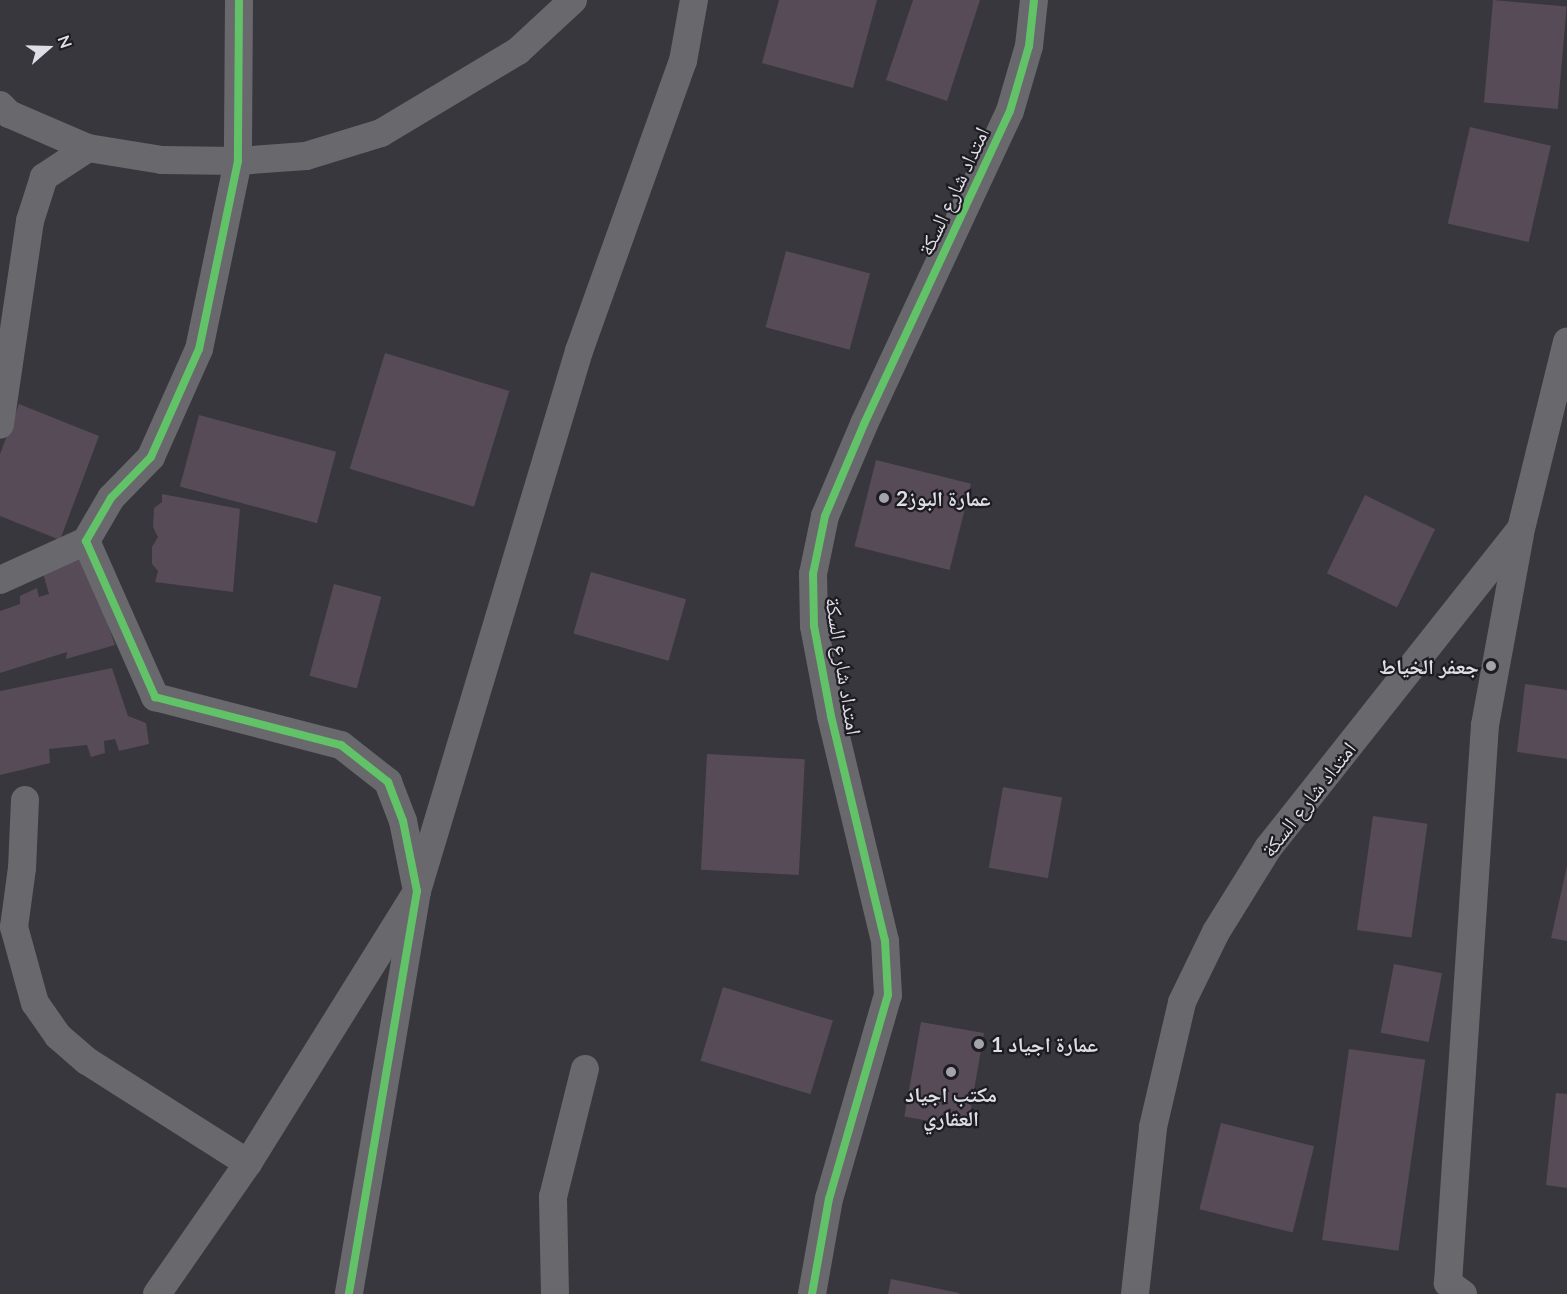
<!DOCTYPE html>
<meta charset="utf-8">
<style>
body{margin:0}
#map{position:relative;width:1567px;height:1294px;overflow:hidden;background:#38373d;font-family:Lato,"Noto Naskh Arabic",sans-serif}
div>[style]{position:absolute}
.building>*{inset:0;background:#564b56;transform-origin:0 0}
.minor>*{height:28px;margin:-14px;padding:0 14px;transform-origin:14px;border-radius:14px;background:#68686d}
.cycleway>*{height:8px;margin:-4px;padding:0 4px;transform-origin:4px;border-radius:4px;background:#61c268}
.dots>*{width:16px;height:16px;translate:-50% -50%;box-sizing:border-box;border:3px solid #1d1c22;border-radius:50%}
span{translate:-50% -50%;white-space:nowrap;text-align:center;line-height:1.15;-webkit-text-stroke:4.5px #1d1c22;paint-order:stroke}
.street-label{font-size:21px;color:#dfdde5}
.poi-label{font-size:21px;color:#dfdde5;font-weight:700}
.left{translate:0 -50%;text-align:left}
.right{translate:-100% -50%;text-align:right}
.north{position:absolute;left:18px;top:18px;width:60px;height:60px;-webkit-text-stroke:4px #1d1c22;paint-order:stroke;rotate:70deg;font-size:16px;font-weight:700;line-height:24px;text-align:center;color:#dfdde5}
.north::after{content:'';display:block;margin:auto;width:21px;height:27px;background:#dfdde5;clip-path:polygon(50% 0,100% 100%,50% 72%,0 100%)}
</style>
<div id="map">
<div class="building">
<i style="clip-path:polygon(779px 0,877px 0,853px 88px,762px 63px)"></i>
<i style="clip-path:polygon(913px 0,980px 0,947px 101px,886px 80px)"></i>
<i style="left:1493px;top:0;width:74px;height:103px;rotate:5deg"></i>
<i style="left:1470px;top:127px;width:83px;height:99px;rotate:13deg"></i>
<i style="left:786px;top:251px;width:87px;height:79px;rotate:15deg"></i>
<i style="left:385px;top:353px;width:130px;height:121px;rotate:17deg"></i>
<i style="clip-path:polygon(19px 404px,99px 436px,60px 540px,0 516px,0 454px)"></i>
<i style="left:199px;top:415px;width:142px;height:74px;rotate:15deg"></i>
<i style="left:876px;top:460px;width:98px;height:89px;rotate:14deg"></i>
<i style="clip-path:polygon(162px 494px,240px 509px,233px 592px,155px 582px,158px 571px,152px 564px,152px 547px,158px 537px,153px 527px,154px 508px,162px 502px)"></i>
<i style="left:1365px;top:495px;width:78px;height:87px;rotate:26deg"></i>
<i style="clip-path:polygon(84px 552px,115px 645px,66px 659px,67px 652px,0 673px,0 611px,20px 604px,20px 596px,37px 588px,39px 597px,49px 594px,43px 573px)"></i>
<i style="left:591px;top:572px;width:99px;height:64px;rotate:16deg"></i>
<i style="left:334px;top:584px;width:49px;height:95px;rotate:15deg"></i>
<i style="clip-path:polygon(112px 668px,128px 716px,146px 723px,149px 744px,119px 751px,115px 739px,104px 741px,105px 753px,91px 757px,87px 745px,49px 749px,50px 763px,0 775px,0 691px)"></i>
<i style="clip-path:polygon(1525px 684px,1567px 690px,1567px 759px,1517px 752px)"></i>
<i style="left:707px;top:754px;width:98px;height:116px;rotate:3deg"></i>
<i style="left:1003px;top:787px;width:60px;height:82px;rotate:10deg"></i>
<i style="left:1373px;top:816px;width:55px;height:115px;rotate:8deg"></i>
<i style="clip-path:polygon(1567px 866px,1567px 941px,1551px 938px)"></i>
<i style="left:1394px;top:964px;width:49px;height:70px;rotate:11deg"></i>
<i style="left:723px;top:987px;width:115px;height:77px;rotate:17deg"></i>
<i style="left:921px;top:1022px;width:64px;height:96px;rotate:10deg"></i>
<i style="left:1349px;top:1049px;width:77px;height:193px;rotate:8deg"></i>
<i style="clip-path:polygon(1556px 1093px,1567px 1094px,1567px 1188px,1546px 1185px)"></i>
<i style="left:1221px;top:1123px;width:96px;height:89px;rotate:14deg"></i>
<i style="clip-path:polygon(891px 1279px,959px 1293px,959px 1294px,888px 1294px)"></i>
</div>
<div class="minor">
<i style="left:239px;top:0;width:161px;rotate:90.4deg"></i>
<i style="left:238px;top:161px;width:192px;rotate:101.7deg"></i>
<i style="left:199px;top:349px;width:118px;rotate:114deg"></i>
<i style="left:151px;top:457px;width:57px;rotate:134.3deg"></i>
<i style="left:111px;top:498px;width:50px;rotate:120.2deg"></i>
<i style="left:86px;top:541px;width:171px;rotate:66.1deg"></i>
<i style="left:155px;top:697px;width:192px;rotate:14.5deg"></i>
<i style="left:341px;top:745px;width:60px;rotate:38.2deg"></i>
<i style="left:388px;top:782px;width:42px;rotate:69deg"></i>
<i style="left:403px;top:821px;width:71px;rotate:78.7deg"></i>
<i style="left:417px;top:891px;width:409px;rotate:99.6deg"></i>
<i style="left:0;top:105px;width:13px;rotate:45deg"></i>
<i style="left:9px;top:114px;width:86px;rotate:23.3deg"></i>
<i style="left:88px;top:148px;width:53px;rotate:146.6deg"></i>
<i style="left:44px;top:177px;width:46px;rotate:107.7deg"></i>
<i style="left:30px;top:221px;width:206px;rotate:98.4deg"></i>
<i style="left:88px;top:148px;width:75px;rotate:9.2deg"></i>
<i style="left:162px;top:160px;width:76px;rotate:0.8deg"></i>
<i style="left:238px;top:161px;width:68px;rotate:-4.2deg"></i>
<i style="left:306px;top:156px;width:78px;rotate:-17deg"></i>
<i style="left:381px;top:133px;width:160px;rotate:-30.9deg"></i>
<i style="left:518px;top:51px;width:75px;rotate:-42.8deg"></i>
<i style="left:0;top:580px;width:94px;rotate:-24.4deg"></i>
<i style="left:25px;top:800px;width:68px;rotate:92.5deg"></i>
<i style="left:22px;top:868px;width:60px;rotate:97.7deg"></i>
<i style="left:14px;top:927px;width:79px;rotate:74.6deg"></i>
<i style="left:35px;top:1003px;width:40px;rotate:55.1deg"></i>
<i style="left:58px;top:1036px;width:38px;rotate:41deg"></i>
<i style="left:87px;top:1061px;width:191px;rotate:32.4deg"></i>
<i style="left:157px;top:1294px;width:160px;rotate:-55.2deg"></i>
<i style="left:248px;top:1163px;width:320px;rotate:-58.1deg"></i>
<i style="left:417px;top:891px;width:564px;rotate:-73.3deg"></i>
<i style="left:579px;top:351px;width:308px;rotate:-70.3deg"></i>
<i style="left:683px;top:61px;width:62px;rotate:-79.8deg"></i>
<i style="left:555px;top:1294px;width:97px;rotate:-91.2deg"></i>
<i style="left:553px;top:1197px;width:132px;rotate:-76deg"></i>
<i style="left:812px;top:1294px;width:97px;rotate:-79.9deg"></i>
<i style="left:829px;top:1199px;width:212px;rotate:-73.9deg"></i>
<i style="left:888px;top:995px;width:54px;rotate:-93.2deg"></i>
<i style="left:885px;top:941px;width:231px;rotate:-103.5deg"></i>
<i style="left:831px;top:716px;width:92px;rotate:-100.7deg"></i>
<i style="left:814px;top:626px;width:52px;rotate:-91.1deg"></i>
<i style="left:813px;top:574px;width:59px;rotate:-78.3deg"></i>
<i style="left:825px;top:516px;width:100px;rotate:-67deg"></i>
<i style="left:864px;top:424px;width:345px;rotate:-65deg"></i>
<i style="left:1010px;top:111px;width:68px;rotate:-73.7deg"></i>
<i style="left:1029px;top:46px;width:46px;rotate:-83.8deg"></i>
<i style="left:1135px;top:1294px;width:168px;rotate:-83.8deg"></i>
<i style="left:1153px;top:1127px;width:128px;rotate:-76.9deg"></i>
<i style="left:1182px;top:1002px;width:78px;rotate:-64.1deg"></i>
<i style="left:1216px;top:932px;width:99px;rotate:-58.2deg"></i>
<i style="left:1268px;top:848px;width:407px;rotate:-51.6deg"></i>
<i style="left:1521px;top:529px;width:193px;rotate:-76.2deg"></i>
<i style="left:1463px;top:1294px;width:19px;rotate:-144deg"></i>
<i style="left:1448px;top:1283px;width:559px;rotate:-86.21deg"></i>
<i style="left:1485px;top:725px;width:194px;rotate:-79.6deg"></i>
</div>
<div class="cycleway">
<i style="left:239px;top:0;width:161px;rotate:90.4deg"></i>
<i style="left:238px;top:161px;width:192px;rotate:101.7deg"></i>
<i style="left:199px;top:349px;width:118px;rotate:114deg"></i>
<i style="left:151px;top:457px;width:57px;rotate:134.3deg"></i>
<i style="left:111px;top:498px;width:50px;rotate:120.2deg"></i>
<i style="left:86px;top:541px;width:171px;rotate:66.1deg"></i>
<i style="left:155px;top:697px;width:192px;rotate:14.5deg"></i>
<i style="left:341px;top:745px;width:60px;rotate:38.2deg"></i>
<i style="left:388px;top:782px;width:42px;rotate:69deg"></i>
<i style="left:403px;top:821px;width:71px;rotate:78.7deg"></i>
<i style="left:417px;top:891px;width:409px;rotate:99.6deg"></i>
<i style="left:812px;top:1294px;width:97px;rotate:-79.9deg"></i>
<i style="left:829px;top:1199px;width:212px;rotate:-73.9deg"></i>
<i style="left:888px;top:995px;width:54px;rotate:-93.2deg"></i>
<i style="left:885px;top:941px;width:231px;rotate:-103.5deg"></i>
<i style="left:831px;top:716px;width:92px;rotate:-100.7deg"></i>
<i style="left:814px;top:626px;width:52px;rotate:-91.1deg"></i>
<i style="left:813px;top:574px;width:59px;rotate:-78.3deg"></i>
<i style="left:825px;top:516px;width:100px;rotate:-67deg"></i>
<i style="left:864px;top:424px;width:345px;rotate:-65deg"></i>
<i style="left:1010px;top:111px;width:68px;rotate:-73.7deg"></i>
<i style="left:1029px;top:46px;width:46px;rotate:-83.8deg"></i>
</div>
<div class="dots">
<i style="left:884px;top:498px;background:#a5a3aa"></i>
<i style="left:1491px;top:666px;background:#a5a3aa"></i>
<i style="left:979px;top:1044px;background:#a5a3aa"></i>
<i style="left:951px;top:1072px;background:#a5a3aa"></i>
</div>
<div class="street-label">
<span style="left:953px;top:191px;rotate:-65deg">امتداد شارع السكة</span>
<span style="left:844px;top:666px;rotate:81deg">امتداد شارع السكة</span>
<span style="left:1308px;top:799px;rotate:-52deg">امتداد شارع السكة</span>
</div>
<div class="poi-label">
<span class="left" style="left:896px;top:498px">عمارة البوز2</span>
<span class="right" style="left:1479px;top:666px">جعفر الخياط</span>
<span class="left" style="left:991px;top:1044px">عمارة اجياد 1</span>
<span style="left:951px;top:1106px">مكتب اجياد<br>العقاري</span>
</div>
<div class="north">N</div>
</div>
